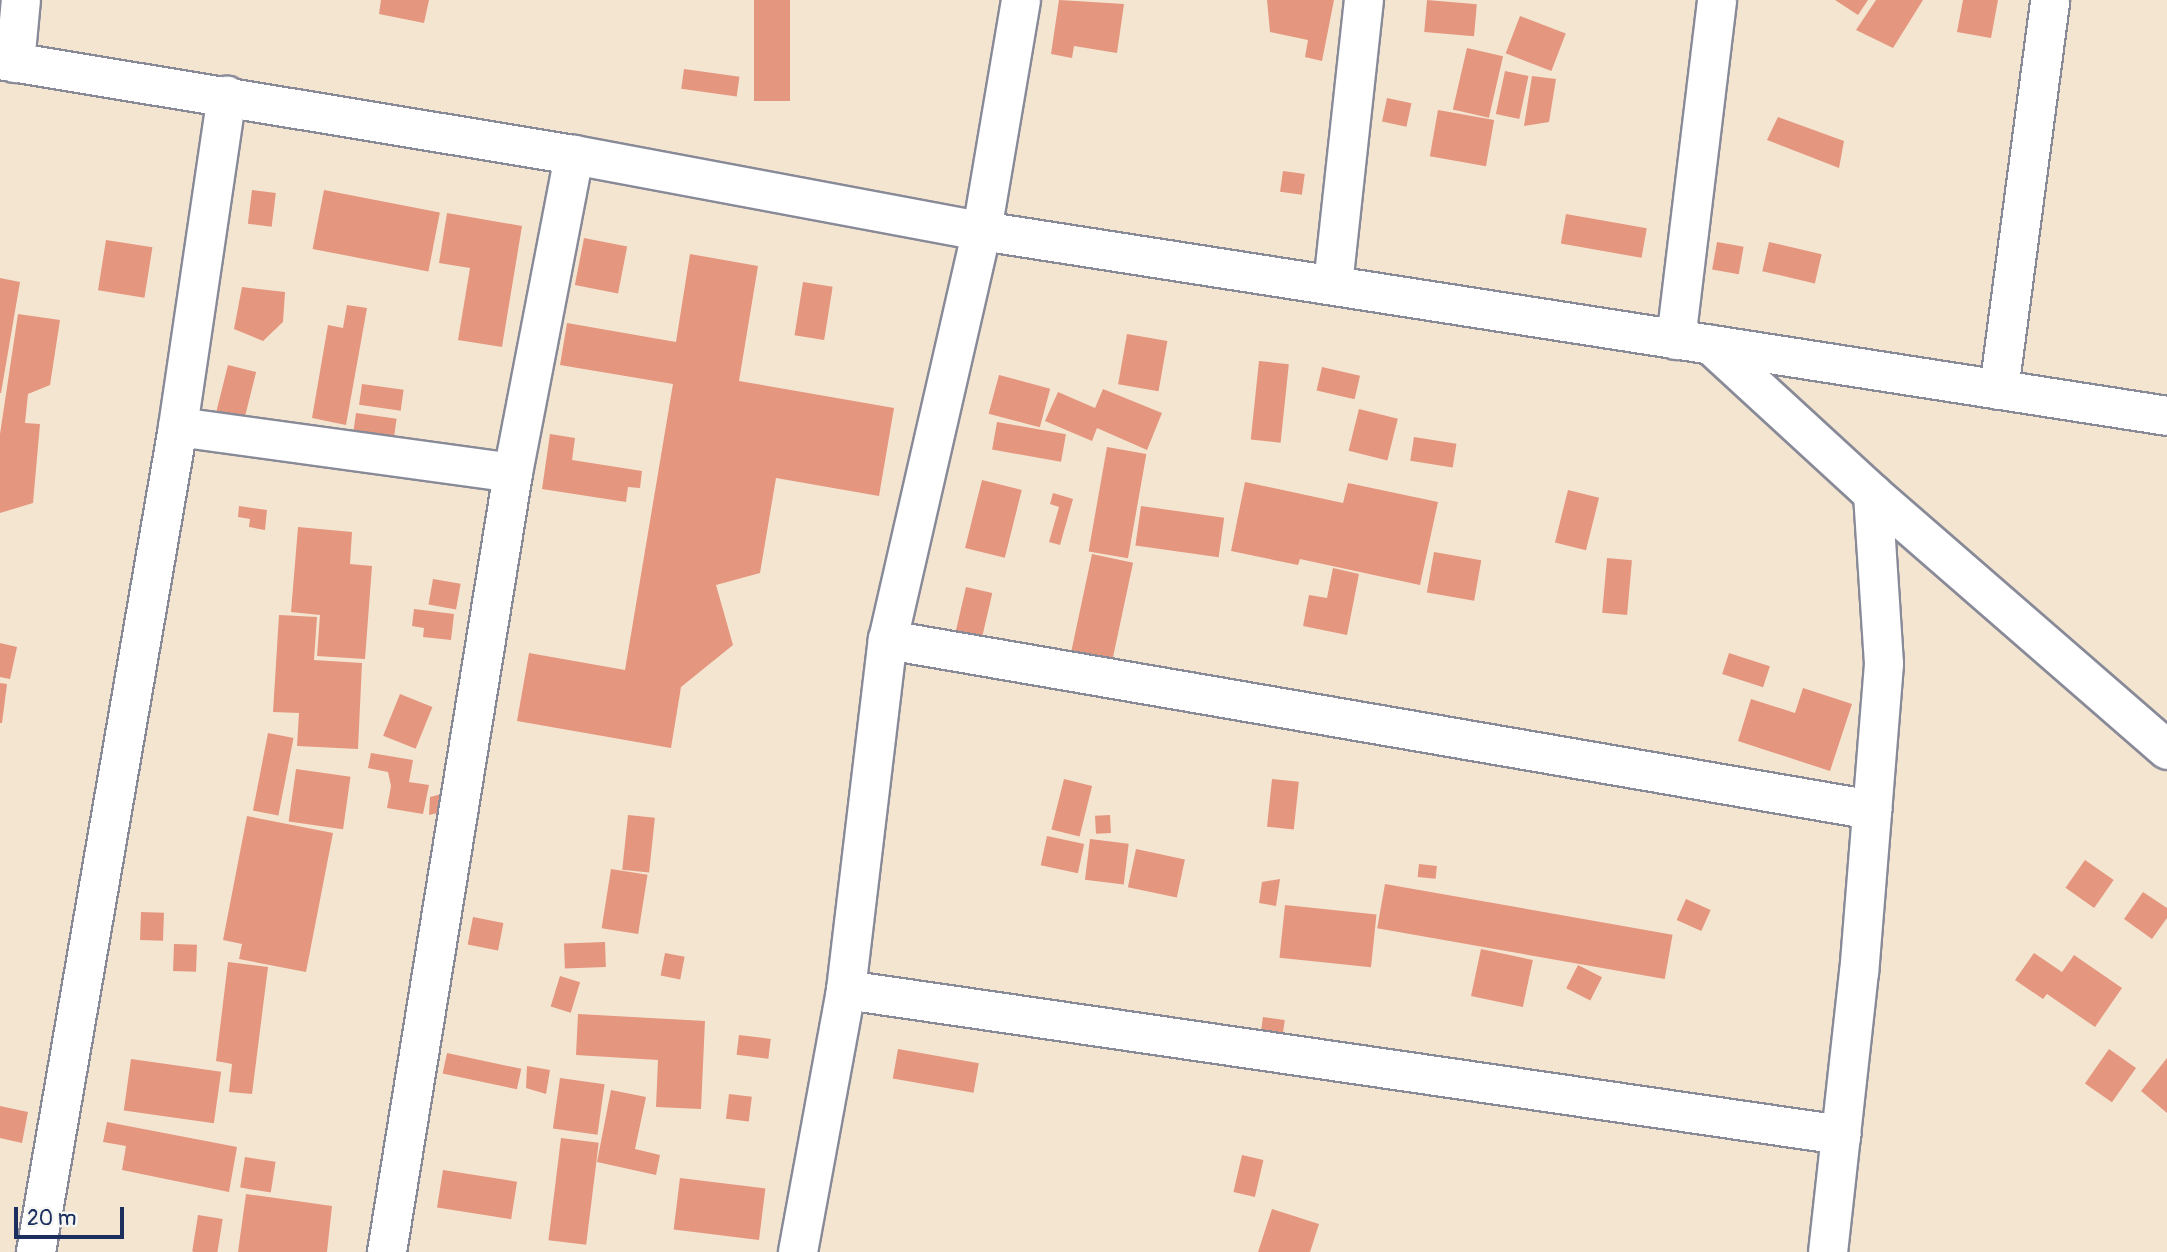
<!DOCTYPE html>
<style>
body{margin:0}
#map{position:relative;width:2167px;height:1252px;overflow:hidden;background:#f4e5d1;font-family:Pangolin,sans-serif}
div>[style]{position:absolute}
.building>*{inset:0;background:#e4967f;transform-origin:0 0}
.roads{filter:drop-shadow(2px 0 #888a98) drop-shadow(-2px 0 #888a98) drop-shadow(0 2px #888a98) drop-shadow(0 -2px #888a98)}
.minor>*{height:38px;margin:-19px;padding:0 19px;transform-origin:19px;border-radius:19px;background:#fff}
span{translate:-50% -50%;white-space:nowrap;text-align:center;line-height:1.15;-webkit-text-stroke:5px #f6f6f2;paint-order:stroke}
.scale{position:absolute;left:14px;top:1207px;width:110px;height:32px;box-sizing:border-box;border:4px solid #1b2f5e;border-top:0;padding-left:9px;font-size:21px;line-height:24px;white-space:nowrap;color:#1b2f5e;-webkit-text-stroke:5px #f6f6f2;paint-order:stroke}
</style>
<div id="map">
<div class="building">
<i style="clip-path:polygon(381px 0,429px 0,424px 23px,379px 14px)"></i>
<i style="left:754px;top:0;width:36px;height:101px"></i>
<i style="clip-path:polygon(1059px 0,1124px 4px,1117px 53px,1074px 46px,1072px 58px,1051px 54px)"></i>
<i style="clip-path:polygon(1267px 0,1334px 0,1322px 61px,1305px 57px,1308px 40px,1270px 32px)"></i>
<i style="left:1427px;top:0;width:50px;height:32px;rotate:5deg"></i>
<i style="clip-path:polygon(1835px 0,1868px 0,1858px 15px)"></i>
<i style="clip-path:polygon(1876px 0,1923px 0,1893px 48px,1856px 30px)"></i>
<i style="clip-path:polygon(1963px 0,1998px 0,1991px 38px,1957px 32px)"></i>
<i style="left:1520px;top:16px;width:49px;height:40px;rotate:21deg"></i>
<i style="left:1467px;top:48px;width:37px;height:63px;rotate:13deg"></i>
<i style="left:684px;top:69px;width:56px;height:20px;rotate:8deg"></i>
<i style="left:1505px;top:71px;width:24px;height:44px;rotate:12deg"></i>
<i style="clip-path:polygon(1532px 76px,1556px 79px,1549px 122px,1524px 126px)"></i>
<i style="left:1387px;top:98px;width:25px;height:24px;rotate:12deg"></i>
<i style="left:1438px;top:110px;width:57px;height:47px;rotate:10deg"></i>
<i style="clip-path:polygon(1778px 117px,1844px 141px,1839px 168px,1767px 140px)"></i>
<i style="left:1283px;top:171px;width:22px;height:21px;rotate:8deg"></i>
<i style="left:252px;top:190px;width:24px;height:34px;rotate:7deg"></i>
<i style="left:324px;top:190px;width:118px;height:60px;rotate:11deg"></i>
<i style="clip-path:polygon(447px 213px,522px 226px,502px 347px,458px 340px,470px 268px,439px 263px)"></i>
<i style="left:1566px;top:214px;width:82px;height:30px;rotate:10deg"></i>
<i style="left:584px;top:238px;width:44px;height:48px;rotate:11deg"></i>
<i style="left:106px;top:240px;width:47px;height:51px;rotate:9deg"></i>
<i style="left:1717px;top:242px;width:27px;height:28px;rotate:10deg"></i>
<i style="left:1769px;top:242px;width:54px;height:30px;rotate:13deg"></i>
<i style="clip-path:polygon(690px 254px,758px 266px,739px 381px,894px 408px,879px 496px,776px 478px,760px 573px,716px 585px,733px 645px,681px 687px,671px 748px,517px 721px,529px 653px,625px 670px,673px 384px,560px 365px,567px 323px,676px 342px)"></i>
<i style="clip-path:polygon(0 278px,20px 282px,1px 393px,0 393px)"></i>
<i style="left:803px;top:282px;width:30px;height:54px;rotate:9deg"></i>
<i style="clip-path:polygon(242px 287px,285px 292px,283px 322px,263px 341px,234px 329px)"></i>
<i style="clip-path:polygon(347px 305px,367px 308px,346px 425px,312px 418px,328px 325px,343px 328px)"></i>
<i style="clip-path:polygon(18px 314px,60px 320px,50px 385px,28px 394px,25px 423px,40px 424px,33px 503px,0 513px,0 434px)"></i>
<i style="left:1127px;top:334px;width:41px;height:51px;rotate:10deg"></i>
<i style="left:1259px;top:361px;width:30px;height:79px;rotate:6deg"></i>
<i style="left:228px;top:365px;width:29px;height:49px;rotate:14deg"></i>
<i style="left:1322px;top:367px;width:39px;height:24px;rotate:13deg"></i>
<i style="left:999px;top:375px;width:53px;height:40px;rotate:15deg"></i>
<i style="left:362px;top:384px;width:42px;height:21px;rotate:8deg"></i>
<i style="clip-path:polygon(1103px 389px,1162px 413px,1147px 450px,1097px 428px,1092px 441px,1045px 421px,1058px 392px,1095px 408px)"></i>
<i style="left:1359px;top:409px;width:40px;height:43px;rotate:14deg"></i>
<i style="left:356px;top:413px;width:41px;height:18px;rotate:8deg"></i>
<i style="left:997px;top:422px;width:70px;height:28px;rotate:10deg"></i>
<i style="clip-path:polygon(550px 434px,575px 438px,572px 460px,642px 471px,640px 488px,628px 487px,626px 502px,542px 489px)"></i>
<i style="left:1414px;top:437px;width:43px;height:24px;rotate:9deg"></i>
<i style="left:1107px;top:447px;width:40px;height:106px;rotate:10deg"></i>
<i style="left:982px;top:480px;width:41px;height:70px;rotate:14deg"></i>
<i style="clip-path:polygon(1245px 482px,1343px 503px,1348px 483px,1438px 502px,1420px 585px,1300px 559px,1298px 565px,1231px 551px)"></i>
<i style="left:1568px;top:490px;width:32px;height:54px;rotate:14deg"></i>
<i style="clip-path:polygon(1053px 493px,1073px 499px,1060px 545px,1049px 542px,1059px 507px,1050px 504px)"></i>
<i style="clip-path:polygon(239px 506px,267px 510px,265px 530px,249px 527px,250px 519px,238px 517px)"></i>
<i style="left:1141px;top:506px;width:84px;height:40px;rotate:8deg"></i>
<i style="clip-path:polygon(298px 527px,352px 532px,350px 564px,372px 566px,365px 659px,317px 656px,320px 615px,291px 612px)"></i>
<i style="left:1434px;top:552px;width:48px;height:41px;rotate:10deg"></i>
<i style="left:1092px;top:554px;width:42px;height:106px;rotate:12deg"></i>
<i style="left:1607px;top:558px;width:25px;height:55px;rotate:5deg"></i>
<i style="clip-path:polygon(1333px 568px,1359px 574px,1347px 635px,1303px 626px,1309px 595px,1327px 598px)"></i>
<i style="left:433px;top:579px;width:28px;height:26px;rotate:10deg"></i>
<i style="left:966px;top:587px;width:27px;height:51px;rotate:13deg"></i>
<i style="clip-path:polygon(414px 609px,454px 614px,451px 640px,423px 637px,424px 628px,412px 626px)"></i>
<i style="clip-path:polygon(279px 615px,317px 617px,314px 660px,362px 663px,358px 749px,297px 746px,299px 713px,273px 712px)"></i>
<i style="clip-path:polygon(0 643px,17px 647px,10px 679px,0 677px)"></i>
<i style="left:1729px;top:653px;width:43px;height:22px;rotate:18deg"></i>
<i style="clip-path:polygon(0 683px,7px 684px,2px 723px,0 723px)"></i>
<i style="clip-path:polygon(1803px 688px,1852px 704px,1830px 771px,1738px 741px,1751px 699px,1795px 713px)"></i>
<i style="left:400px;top:694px;width:35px;height:45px;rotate:22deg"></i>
<i style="left:268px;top:733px;width:26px;height:79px;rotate:11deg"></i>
<i style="clip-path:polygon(371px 753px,413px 760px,409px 782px,429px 785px,423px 814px,387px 808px,391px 786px,388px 772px,368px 768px)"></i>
<i style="left:296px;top:769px;width:55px;height:53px;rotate:8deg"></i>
<i style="left:1064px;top:779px;width:29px;height:52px;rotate:14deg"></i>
<i style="left:1272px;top:779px;width:27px;height:48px;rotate:6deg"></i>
<i style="clip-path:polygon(446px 793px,442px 812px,429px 815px,430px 797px)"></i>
<i style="left:628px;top:815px;width:27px;height:55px;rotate:6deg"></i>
<i style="left:1110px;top:815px;width:18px;height:15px;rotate:87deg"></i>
<i style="clip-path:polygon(247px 816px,333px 833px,306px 972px,239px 959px,242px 944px,223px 940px)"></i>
<i style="left:1047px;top:836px;width:38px;height:30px;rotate:12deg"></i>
<i style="left:1090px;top:839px;width:39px;height:41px;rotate:7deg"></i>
<i style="left:1136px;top:849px;width:50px;height:39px;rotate:12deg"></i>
<i style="left:2085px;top:860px;width:35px;height:34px;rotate:35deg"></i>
<i style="left:1419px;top:864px;width:18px;height:13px;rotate:6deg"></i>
<i style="left:611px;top:869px;width:37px;height:60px;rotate:9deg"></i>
<i style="clip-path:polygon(1280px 879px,1276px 906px,1259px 903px,1262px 882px)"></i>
<i style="left:1385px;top:884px;width:292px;height:45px;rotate:10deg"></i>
<i style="clip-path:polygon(2143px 892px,2167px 908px,2167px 918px,2152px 939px,2124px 919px)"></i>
<i style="left:1686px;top:899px;width:27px;height:23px;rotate:24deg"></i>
<i style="left:1285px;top:905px;width:92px;height:53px;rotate:6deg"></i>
<i style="left:141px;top:912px;width:23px;height:28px;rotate:2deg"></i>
<i style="left:473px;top:917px;width:31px;height:28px;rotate:11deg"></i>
<i style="left:605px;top:942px;width:25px;height:41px;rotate:88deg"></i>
<i style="left:174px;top:944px;width:23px;height:27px;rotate:2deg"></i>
<i style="left:1481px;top:949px;width:53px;height:48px;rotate:12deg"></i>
<i style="left:665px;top:953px;width:20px;height:23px;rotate:11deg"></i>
<i style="clip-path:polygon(2034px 953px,2062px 972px,2074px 955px,2122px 988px,2095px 1027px,2047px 994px,2043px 999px,2015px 980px)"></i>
<i style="clip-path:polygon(228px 962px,268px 967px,252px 1094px,229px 1092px,232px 1064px,216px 1061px)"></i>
<i style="left:1578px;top:965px;width:27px;height:26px;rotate:27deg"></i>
<i style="left:560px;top:976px;width:21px;height:32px;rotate:17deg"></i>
<i style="clip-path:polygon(578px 1014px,705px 1021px,701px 1109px,656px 1107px,658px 1060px,576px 1055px)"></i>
<i style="left:1263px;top:1017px;width:22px;height:26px;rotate:8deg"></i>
<i style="left:739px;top:1035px;width:32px;height:20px;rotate:7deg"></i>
<i style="left:898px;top:1049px;width:82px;height:30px;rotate:10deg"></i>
<i style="left:2109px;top:1049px;width:33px;height:42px;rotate:35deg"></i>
<i style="left:447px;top:1053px;width:76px;height:21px;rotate:12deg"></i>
<i style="clip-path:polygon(2167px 1058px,2167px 1113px,2141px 1091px)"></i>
<i style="left:131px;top:1059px;width:91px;height:52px;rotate:8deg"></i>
<i style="clip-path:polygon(527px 1066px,550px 1070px,546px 1094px,526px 1088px)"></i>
<i style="left:560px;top:1078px;width:45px;height:51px;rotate:8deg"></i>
<i style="clip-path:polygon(611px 1090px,646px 1097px,635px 1149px,660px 1155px,656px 1175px,597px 1162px)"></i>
<i style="left:729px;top:1094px;width:23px;height:25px;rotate:7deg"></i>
<i style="clip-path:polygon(0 1106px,28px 1112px,22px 1143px,0 1138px)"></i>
<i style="clip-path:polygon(107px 1122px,237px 1147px,229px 1192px,122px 1170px,126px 1146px,103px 1142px)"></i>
<i style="left:561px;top:1138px;width:38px;height:103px;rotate:7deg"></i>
<i style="left:1242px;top:1155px;width:22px;height:38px;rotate:13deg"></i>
<i style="left:245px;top:1157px;width:31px;height:31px;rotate:9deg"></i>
<i style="left:443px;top:1170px;width:75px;height:38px;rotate:9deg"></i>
<i style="left:680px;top:1178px;width:86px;height:52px;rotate:7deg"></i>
<i style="clip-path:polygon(246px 1194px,332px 1206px,327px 1252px,238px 1252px)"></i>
<i style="clip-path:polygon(1272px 1209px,1319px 1224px,1310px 1252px,1258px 1252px)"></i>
<i style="left:198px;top:1215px;width:25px;height:37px;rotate:9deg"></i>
</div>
<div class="roads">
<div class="minor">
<i style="left:0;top:60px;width:582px;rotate:9.4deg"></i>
<i style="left:574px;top:155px;width:415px;rotate:10.6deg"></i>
<i style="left:982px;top:231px;width:1199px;rotate:8.87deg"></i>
<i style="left:15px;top:63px;width:63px;rotate:-84.6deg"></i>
<i style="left:1333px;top:285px;width:287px;rotate:-83.8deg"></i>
<i style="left:1676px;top:340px;width:342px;rotate:-83.1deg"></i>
<i style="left:1711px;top:345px;width:220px;rotate:42.6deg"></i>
<i style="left:1873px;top:494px;width:170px;rotate:86.3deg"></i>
<i style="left:1884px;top:664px;width:309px;rotate:94.6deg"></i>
<i style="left:1859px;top:972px;width:282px;rotate:96.3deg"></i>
<i style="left:1999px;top:390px;width:393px;rotate:-82.5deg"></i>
<i style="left:178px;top:427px;width:338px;rotate:7.8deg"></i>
<i style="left:1873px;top:494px;width:390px;rotate:41deg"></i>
<i style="left:888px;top:640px;width:999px;rotate:9.8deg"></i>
<i style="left:846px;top:990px;width:1006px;rotate:8.29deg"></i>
<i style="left:36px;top:1252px;width:837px;rotate:-80.23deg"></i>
<i style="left:178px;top:427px;width:335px;rotate:-81.6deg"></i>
<i style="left:387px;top:1252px;width:789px;rotate:-80.81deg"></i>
<i style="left:513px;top:473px;width:324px;rotate:-79.1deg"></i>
<i style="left:798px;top:1252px;width:266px;rotate:-79.6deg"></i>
<i style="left:846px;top:990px;width:353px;rotate:-83.2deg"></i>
<i style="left:888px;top:640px;width:420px;rotate:-77.1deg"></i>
<i style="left:982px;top:231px;width:234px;rotate:-80.4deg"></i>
</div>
</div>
<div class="scale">20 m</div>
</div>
